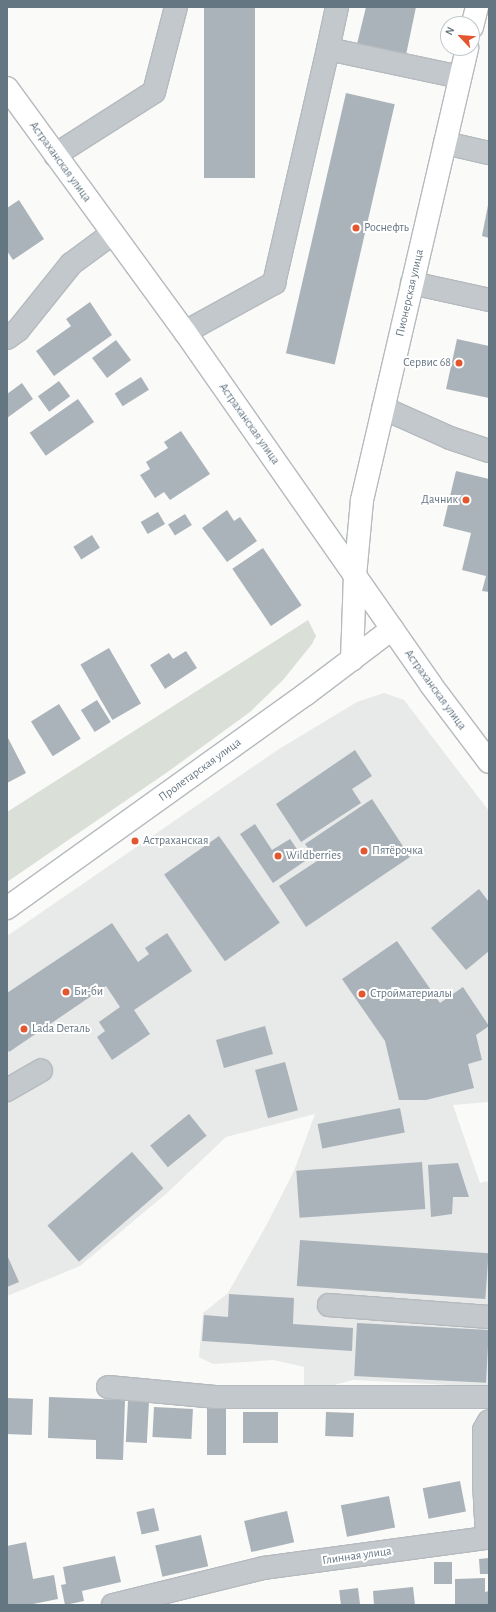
<!DOCTYPE html>
<meta charset="utf-8">
<style>
body{margin:0}
#map{position:relative;width:496px;height:1612px;overflow:hidden;background:#fafaf8;font-family:"Alegreya Sans",sans-serif}
div>[style]{position:absolute}
.built>*{inset:0;background:#e8e9e9}
.green>*{inset:0;background:#dadfd7}
.building>*{inset:0;background:#aab3b9;transform-origin:0 0}
.roads{filter:drop-shadow(1px 0 #b5babe) drop-shadow(-1px 0 #b5babe) drop-shadow(0 1px #b5babe) drop-shadow(0 -1px #b5babe)}
.minor>*{height:22px;margin:-11px;padding:0 11px;transform-origin:11px;border-radius:11px;background:#c3c8cc}
.major>*{height:22px;margin:-11px;padding:0 11px;transform-origin:11px;border-radius:11px;background:#fff}
.dots>*{width:11px;height:11px;translate:-50% -50%;box-sizing:border-box;border:2px solid #fff;border-radius:50%}
span{translate:-50% -50%;white-space:nowrap;text-align:center;line-height:1.15;-webkit-text-stroke:4px #fff;paint-order:stroke}
.street-label{font-size:12px;color:#657683}
.poi-label{font-size:12px;color:#657683}
.left{translate:0 -50%;text-align:left}
.right{translate:-100% -50%;text-align:right}
.frame{position:absolute;inset:0;border:8px solid #657683;pointer-events:none}
.north{position:absolute;left:440px;top:16px;width:40px;height:40px;box-sizing:border-box;background:#fff;border:1px solid #c1c8cd;border-radius:50%;rotate:296deg;font-size:11px;font-weight:700;line-height:16px;text-align:center;color:#657683}
.north::after{content:'';display:block;margin:auto;width:14px;height:18px;background:#e4572e;clip-path:polygon(50% 0,100% 100%,50% 72%,0 100%)}
</style>
<div id="map">
<div class="built">
<i style="clip-path:polygon(384px 693px,404px 700px,489px 811px,489px 1102px,453px 1105px,480px 1183px,487px 1181px,489px 1185px,489px 1387px,353px 1380px,304px 1393px,304px 1367px,274px 1360px,213px 1364px,199px 1357px,203px 1313px,228px 1293px,267px 1224px,294px 1171px,315px 1114px,226px 1137px,167px 1193px,80px 1266px,7px 1296px,7px 936px,279px 749px,357px 702px)"></i>
</div>
<div class="green">
<i style="clip-path:polygon(308px 620px,316px 636px,312px 644px,283px 680px,250px 712px,169px 771px,7px 882px,7px 812px)"></i>
</div>
<div class="building">
<i style="left:204px;top:7px;width:51px;height:171px"></i>
<i style="clip-path:polygon(366px 7px,416px 7px,406px 55px,357px 44px)"></i>
<i style="left:346px;top:93px;width:50px;height:267px;rotate:13deg"></i>
<i style="clip-path:polygon(19px 200px,44px 239px,13px 260px,7px 251px,7px 208px)"></i>
<i style="clip-path:polygon(488px 205px,489px 205px,489px 238px,482px 236px)"></i>
<i style="clip-path:polygon(90px 302px,112px 335px,54px 376px,36px 351px,71px 326px,66px 319px)"></i>
<i style="clip-path:polygon(457px 339px,489px 346px,489px 398px,446px 389px)"></i>
<i style="left:116px;top:340px;width:25px;height:30px;rotate:53deg"></i>
<i style="left:141px;top:377px;width:15px;height:31px;rotate:58deg"></i>
<i style="left:59px;top:381px;width:19px;height:26px;rotate:54deg"></i>
<i style="clip-path:polygon(22px 383px,33px 399px,7px 418px,7px 394px)"></i>
<i style="left:78px;top:399px;width:28px;height:59px;rotate:55deg"></i>
<i style="clip-path:polygon(181px 431px,210px 474px,170px 500px,164px 492px,155px 498px,140px 475px,150px 469px,146px 462px,168px 448px,164px 442px)"></i>
<i style="clip-path:polygon(456px 471px,489px 479px,489px 592px,482px 591px,486px 576px,462px 570px,471px 533px,443px 526px)"></i>
<i style="clip-path:polygon(227px 510px,234px 521px,240px 517px,257px 541px,227px 562px,202px 528px)"></i>
<i style="left:158px;top:512px;width:14px;height:20px;rotate:60deg"></i>
<i style="left:185px;top:514px;width:13px;height:20px;rotate:58deg"></i>
<i style="left:92px;top:535px;width:15px;height:22px;rotate:58deg"></i>
<i style="left:263px;top:548px;width:69px;height:37px;rotate:56deg"></i>
<i style="left:109px;top:648px;width:64px;height:33px;rotate:60deg"></i>
<i style="clip-path:polygon(186px 651px,197px 668px,165px 689px,150px 665px,169px 653px,173px 659px)"></i>
<i style="left:97px;top:700px;width:26px;height:19px;rotate:58deg"></i>
<i style="left:59px;top:704px;width:41px;height:33px;rotate:58deg"></i>
<i style="clip-path:polygon(7px 736px,26px 773px,7px 783px)"></i>
<i style="clip-path:polygon(355px 750px,372px 776px,352px 789px,361px 803px,301px 842px,276px 804px)"></i>
<i style="clip-path:polygon(372px 799px,410px 857px,306px 927px,279px 886px,317px 861px,305px 844px)"></i>
<i style="clip-path:polygon(255px 824px,272px 850px,290px 839px,305px 861px,273px 883px,240px 834px)"></i>
<i style="left:219px;top:836px;width:106px;height:67px;rotate:55deg"></i>
<i style="clip-path:polygon(479px 889px,489px 902px,489px 951px,466px 970px,431px 928px)"></i>
<i style="clip-path:polygon(112px 923px,138px 962px,149px 954px,145px 948px,167px 933px,192px 971px,134px 1010px,150px 1034px,112px 1060px,97px 1037px,105px 1031px,99px 1022px,120px 1007px,106px 986px,9px 1052px,7px 1049px,7px 993px)"></i>
<i style="clip-path:polygon(397px 941px,440px 1003px,463px 987px,489px 1026px,476px 1035px,482px 1060px,468px 1064px,474px 1088px,426px 1100px,399px 1100px,385px 1041px,342px 979px)"></i>
<i style="left:265px;top:1026px;width:29px;height:51px;rotate:74deg"></i>
<i style="left:285px;top:1062px;width:50px;height:31px;rotate:75deg"></i>
<i style="left:400px;top:1108px;width:25px;height:84px;rotate:79deg"></i>
<i style="left:189px;top:1114px;width:28px;height:50px;rotate:51deg"></i>
<i style="left:132px;top:1152px;width:48px;height:112px;rotate:49deg"></i>
<i style="left:422px;top:1162px;width:47px;height:126px;rotate:86deg"></i>
<i style="clip-path:polygon(458px 1163px,469px 1197px,453px 1197px,452px 1214px,431px 1217px,428px 1165px)"></i>
<i style="left:300px;top:1240px;width:189px;height:46px;rotate:4deg"></i>
<i style="clip-path:polygon(7px 1255px,19px 1282px,7px 1287px)"></i>
<i style="clip-path:polygon(229px 1294px,294px 1298px,293px 1324px,353px 1328px,352px 1351px,202px 1341px,204px 1315px,228px 1317px)"></i>
<i style="left:357px;top:1323px;width:132px;height:53px;rotate:3deg"></i>
<i style="clip-path:polygon(49px 1397px,125px 1400px,123px 1460px,96px 1459px,96px 1440px,48px 1438px)"></i>
<i style="left:7px;top:1398px;width:26px;height:36px;rotate:2deg"></i>
<i style="left:128px;top:1401px;width:21px;height:41px;rotate:3deg"></i>
<i style="left:207px;top:1406px;width:19px;height:49px"></i>
<i style="left:154px;top:1407px;width:39px;height:30px;rotate:3deg"></i>
<i style="left:243px;top:1412px;width:35px;height:31px"></i>
<i style="left:326px;top:1412px;width:28px;height:24px;rotate:2deg"></i>
<i style="left:460px;top:1481px;width:31px;height:38px;rotate:79deg"></i>
<i style="left:389px;top:1496px;width:32px;height:49px;rotate:79deg"></i>
<i style="left:154px;top:1508px;width:23px;height:18px;rotate:77deg"></i>
<i style="left:287px;top:1511px;width:32px;height:44px;rotate:77deg"></i>
<i style="left:201px;top:1535px;width:32px;height:47px;rotate:77deg"></i>
<i style="clip-path:polygon(26px 1542px,33px 1579px,54px 1575px,58px 1599px,28px 1605px,7px 1605px,7px 1546px)"></i>
<i style="clip-path:polygon(115px 1556px,121px 1582px,82px 1591px,84px 1601px,65px 1605px,61px 1585px,66px 1584px,63px 1567px)"></i>
<i style="clip-path:polygon(489px 1558px,489px 1574px,480px 1574px,479px 1559px)"></i>
<i style="left:434px;top:1562px;width:18px;height:22px"></i>
<i style="clip-path:polygon(485px 1578px,485px 1592px,489px 1591px,489px 1605px,455px 1605px,455px 1579px)"></i>
<i style="clip-path:polygon(413px 1587px,415px 1605px,374px 1605px,373px 1591px)"></i>
<i style="left:358px;top:1588px;width:17px;height:19px;rotate:83deg"></i>
</div>
<div class="roads">
<div class="minor">
<i style="left:328px;top:49px;width:43px;rotate:-77.9deg"></i>
<i style="left:445px;top:143px;width:45px;rotate:12.8deg"></i>
<i style="left:55px;top:155px;width:117px;rotate:-32.5deg"></i>
<i style="left:154px;top:92px;width:88px;rotate:-75.5deg"></i>
<i style="left:412px;top:283px;width:79px;rotate:12.4deg"></i>
<i style="left:185px;top:332px;width:102px;rotate:-28.8deg"></i>
<i style="left:274px;top:283px;width:240px;rotate:-77deg"></i>
<i style="left:328px;top:49px;width:135px;rotate:12deg"></i>
<i style="left:7px;top:338px;width:14px;rotate:-36deg"></i>
<i style="left:18px;top:330px;width:85px;rotate:-51.2deg"></i>
<i style="left:71px;top:264px;width:52px;rotate:-36.4deg"></i>
<i style="left:383px;top:408px;width:73px;rotate:24.1deg"></i>
<i style="left:450px;top:438px;width:41px;rotate:18.4deg"></i>
<i style="left:7px;top:1090px;width:39px;rotate:-30deg"></i>
<i style="left:329px;top:1305px;width:160px;rotate:4.3deg"></i>
<i style="left:108px;top:1387px;width:107px;rotate:5.3deg"></i>
<i style="left:215px;top:1397px;width:274px"></i>
<i style="left:113px;top:1605px;width:155px;rotate:-13.8deg"></i>
<i style="left:264px;top:1568px;width:225px;rotate:-7.7deg"></i>
<i style="left:487px;top:1538px;width:57px;rotate:-93deg"></i>
<i style="left:484px;top:1481px;width:51px;rotate:-90deg"></i>
<i style="left:484px;top:1430px;width:10px;rotate:-61deg"></i>
</div>
<div class="major">
<i style="left:472px;top:27px;width:21px;rotate:-76deg"></i>
<i style="left:7px;top:88px;width:302px;rotate:53.9deg"></i>
<i style="left:185px;top:332px;width:430px;rotate:55.1deg"></i>
<i style="left:431px;top:685px;width:96px;rotate:53deg"></i>
<i style="left:352px;top:660px;width:84px;rotate:-88deg"></i>
<i style="left:355px;top:576px;width:76px;rotate:-84.7deg"></i>
<i style="left:362px;top:500px;width:464px;rotate:-76.9deg"></i>
<i style="left:7px;top:908px;width:368px;rotate:-35.6deg"></i>
<i style="left:306px;top:694px;width:108px;rotate:-37.1deg"></i>
</div>
</div>
<div class="dots">
<i style="left:356px;top:228px;background:#e4572e"></i>
<i style="left:459px;top:363px;background:#e4572e"></i>
<i style="left:466px;top:500px;background:#e4572e"></i>
<i style="left:135px;top:841px;background:#e4572e"></i>
<i style="left:364px;top:851px;background:#e4572e"></i>
<i style="left:278px;top:856px;background:#e4572e"></i>
<i style="left:66px;top:992px;background:#e4572e"></i>
<i style="left:362px;top:994px;background:#e4572e"></i>
<i style="left:24px;top:1029px;background:#e4572e"></i>
</div>
<div class="street-label">
<span style="left:60px;top:162px;rotate:54deg">Астраханская улица</span>
<span style="left:410px;top:293px;rotate:-77deg">Пионерская улица</span>
<span style="left:249px;top:424px;rotate:55deg">Астраханская улица</span>
<span style="left:435px;top:690px;rotate:54deg">Астраханская улица</span>
<span style="left:200px;top:770px;rotate:-36deg">Пролетарская улица</span>
<span style="left:357px;top:1556px;rotate:-8deg">Глинная улица</span>
</div>
<div class="poi-label">
<span class="left" style="left:364px;top:228px">Роснефть</span>
<span class="right" style="left:451px;top:363px">Сервис 68</span>
<span class="right" style="left:458px;top:500px">Дачник</span>
<span class="left" style="left:143px;top:841px">Астраханская</span>
<span class="left" style="left:372px;top:851px">Пятёрочка</span>
<span class="left" style="left:286px;top:856px">Wildberries</span>
<span class="left" style="left:74px;top:992px">Би-би</span>
<span class="left" style="left:370px;top:994px">Стройматериалы</span>
<span class="left" style="left:32px;top:1029px">Lada Dеталь</span>
</div>
<div class="frame"></div>
<div class="north">N</div>
</div>
